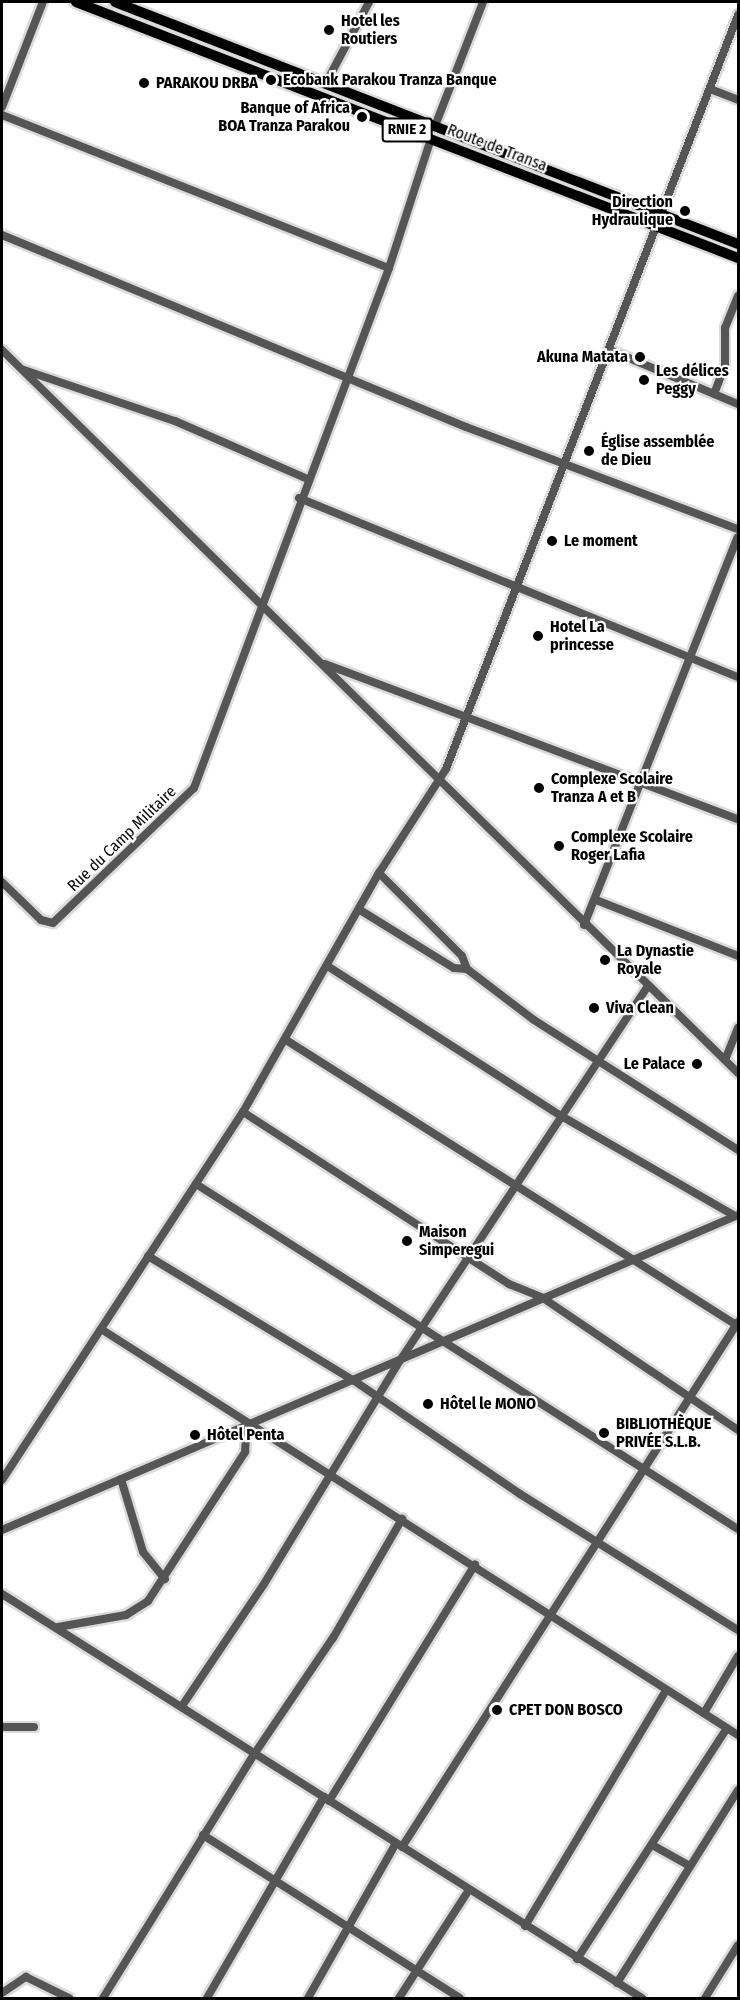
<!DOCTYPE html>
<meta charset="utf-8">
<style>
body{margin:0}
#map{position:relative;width:740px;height:2000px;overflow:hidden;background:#fff;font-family:"Fira Sans Condensed",sans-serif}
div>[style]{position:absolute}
.roads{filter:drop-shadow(2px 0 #dbdbdb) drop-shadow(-2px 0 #dbdbdb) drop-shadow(0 2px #dbdbdb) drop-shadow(0 -2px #dbdbdb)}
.minor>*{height:8px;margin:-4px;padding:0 4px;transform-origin:4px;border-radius:4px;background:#555}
.major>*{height:10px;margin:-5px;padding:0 5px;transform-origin:5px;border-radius:5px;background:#000}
.dots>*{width:16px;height:16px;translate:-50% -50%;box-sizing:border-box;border:3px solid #fff;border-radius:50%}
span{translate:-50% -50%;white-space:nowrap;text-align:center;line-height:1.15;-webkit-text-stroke:4.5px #fff;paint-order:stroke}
.shield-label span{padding:2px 4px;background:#fff;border:2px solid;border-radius:4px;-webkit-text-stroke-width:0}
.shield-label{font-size:15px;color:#000;font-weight:700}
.poi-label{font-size:16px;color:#000;font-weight:700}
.left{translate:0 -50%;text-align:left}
.right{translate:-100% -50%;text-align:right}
.street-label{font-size:16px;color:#000}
.frame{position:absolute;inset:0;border:3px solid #000;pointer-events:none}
</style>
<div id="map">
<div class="roads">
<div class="minor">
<i style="left:326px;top:83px;width:92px;rotate:-62deg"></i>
<i style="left:710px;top:89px;width:30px;rotate:21deg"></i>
<i style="left:2px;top:107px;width:113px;rotate:-68.7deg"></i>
<i style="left:2px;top:115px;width:416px;rotate:21.6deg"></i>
<i style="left:435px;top:126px;width:133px;rotate:-68.8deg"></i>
<i style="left:2px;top:235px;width:502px;rotate:22.48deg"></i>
<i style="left:466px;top:427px;width:290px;rotate:20.6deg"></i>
<i style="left:2px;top:350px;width:1032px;rotate:44.49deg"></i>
<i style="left:610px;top:350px;width:139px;rotate:22.9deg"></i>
<i style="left:24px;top:370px;width:159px;rotate:18.7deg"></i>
<i style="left:175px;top:421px;width:145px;rotate:23.6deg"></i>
<i style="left:714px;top:394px;width:30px;rotate:-69deg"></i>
<i style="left:725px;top:366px;width:38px;rotate:-90deg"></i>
<i style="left:725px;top:328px;width:35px;rotate:-68deg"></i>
<i style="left:299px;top:498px;width:474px;rotate:22.2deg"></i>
<i style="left:325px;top:664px;width:441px;rotate:20.6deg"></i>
<i style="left:379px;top:873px;width:117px;rotate:45deg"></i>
<i style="left:462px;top:956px;width:14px;rotate:69deg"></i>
<i style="left:467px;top:969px;width:84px;rotate:37.3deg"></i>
<i style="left:534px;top:1020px;width:242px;rotate:32.5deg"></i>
<i style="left:2px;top:882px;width:54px;rotate:44.3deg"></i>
<i style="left:41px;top:920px;width:12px;rotate:14deg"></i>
<i style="left:53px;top:923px;width:195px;rotate:-43.8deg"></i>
<i style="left:194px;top:788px;width:555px;rotate:-69.44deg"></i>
<i style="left:389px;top:268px;width:136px;rotate:-72deg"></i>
<i style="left:596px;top:900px;width:153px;rotate:21.5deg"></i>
<i style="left:360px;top:910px;width:110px;rotate:31.7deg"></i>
<i style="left:454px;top:968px;width:13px;rotate:4deg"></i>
<i style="left:584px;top:925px;width:417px;rotate:-68.4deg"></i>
<i style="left:329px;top:967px;width:278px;rotate:32.7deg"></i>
<i style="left:563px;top:1117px;width:198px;rotate:29.9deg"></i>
<i style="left:286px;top:1040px;width:535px;rotate:32.32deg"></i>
<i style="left:725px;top:1060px;width:35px;rotate:-68deg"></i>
<i style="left:243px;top:1112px;width:317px;rotate:32.9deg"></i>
<i style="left:509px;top:1284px;width:37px;rotate:22deg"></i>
<i style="left:543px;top:1298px;width:235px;rotate:34.1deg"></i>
<i style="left:196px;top:1184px;width:642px;rotate:32.48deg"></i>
<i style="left:148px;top:1256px;width:240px;rotate:31.2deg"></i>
<i style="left:353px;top:1380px;width:202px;rotate:34.3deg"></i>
<i style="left:520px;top:1494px;width:257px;rotate:32deg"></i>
<i style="left:101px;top:1329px;width:755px;rotate:32.51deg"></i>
<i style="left:121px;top:1479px;width:76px;rotate:73.2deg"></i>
<i style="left:143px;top:1552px;width:35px;rotate:51deg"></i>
<i style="left:2px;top:1480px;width:440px;rotate:-56.8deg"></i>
<i style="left:243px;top:1112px;width:275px;rotate:-60.4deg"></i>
<i style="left:379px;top:873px;width:124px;rotate:-57.2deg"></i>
<i style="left:446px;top:769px;width:809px;rotate:-68.83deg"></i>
<i style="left:2px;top:1530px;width:801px;rotate:-23.17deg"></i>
<i style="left:2px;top:1594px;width:757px;rotate:32.26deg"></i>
<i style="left:58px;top:1627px;width:69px;rotate:-10deg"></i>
<i style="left:126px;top:1615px;width:26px;rotate:-32deg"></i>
<i style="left:148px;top:1601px;width:178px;rotate:-56.9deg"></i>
<i style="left:245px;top:1452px;width:27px;rotate:-86deg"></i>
<i style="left:182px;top:1706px;width:147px;rotate:-56.1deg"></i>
<i style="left:264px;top:1584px;width:263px;rotate:-58.7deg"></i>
<i style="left:401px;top:1359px;width:445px;rotate:-56.5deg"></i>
<i style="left:704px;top:1713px;width:66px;rotate:-59.2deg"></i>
<i style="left:2px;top:1727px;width:32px"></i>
<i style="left:329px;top:1801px;width:278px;rotate:-58.3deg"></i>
<i style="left:203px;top:1835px;width:304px;rotate:32.4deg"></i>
<i style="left:654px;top:1846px;width:41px;rotate:29.1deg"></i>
<i style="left:402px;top:1847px;width:623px;rotate:-57.38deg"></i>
<i style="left:525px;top:1926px;width:275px;rotate:-59.1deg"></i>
<i style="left:577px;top:1959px;width:275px;rotate:-57deg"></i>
<i style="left:617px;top:1983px;width:228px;rotate:-57.9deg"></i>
<i style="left:2px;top:1993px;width:29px;rotate:-34deg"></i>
<i style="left:26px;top:1977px;width:48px;rotate:26deg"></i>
<i style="left:103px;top:1998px;width:288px;rotate:-58.2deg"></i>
<i style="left:255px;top:1753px;width:139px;rotate:-55.9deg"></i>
<i style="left:333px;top:1638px;width:138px;rotate:-59.9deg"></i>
<i style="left:207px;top:1998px;width:233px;rotate:-59.8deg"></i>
<i style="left:308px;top:1998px;width:178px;rotate:-60.4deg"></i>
<i style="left:399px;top:1998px;width:129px;rotate:-57.1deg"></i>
<i style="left:705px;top:1998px;width:62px;rotate:-58.1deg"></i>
</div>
<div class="major">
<i style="left:76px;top:2px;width:710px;rotate:21.14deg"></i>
<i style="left:115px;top:2px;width:668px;rotate:21.23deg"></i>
</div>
</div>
<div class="dots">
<i style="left:329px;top:30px;background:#000"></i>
<i style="left:271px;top:80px;background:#000"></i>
<i style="left:144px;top:83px;background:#000"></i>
<i style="left:362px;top:117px;background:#000"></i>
<i style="left:685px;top:211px;background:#000"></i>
<i style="left:640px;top:357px;background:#000"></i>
<i style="left:644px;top:380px;background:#000"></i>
<i style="left:589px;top:451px;background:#000"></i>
<i style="left:552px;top:541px;background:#000"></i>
<i style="left:538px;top:636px;background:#000"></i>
<i style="left:539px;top:788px;background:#000"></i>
<i style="left:559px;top:846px;background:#000"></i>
<i style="left:605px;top:960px;background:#000"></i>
<i style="left:594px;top:1008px;background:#000"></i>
<i style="left:697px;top:1064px;background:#000"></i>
<i style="left:407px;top:1241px;background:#000"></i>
<i style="left:428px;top:1404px;background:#000"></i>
<i style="left:604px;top:1433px;background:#000"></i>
<i style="left:195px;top:1435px;background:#000"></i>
<i style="left:497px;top:1710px;background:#000"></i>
</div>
<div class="shield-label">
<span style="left:407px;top:130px">RNIE 2</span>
</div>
<div class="poi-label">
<span class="left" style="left:341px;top:30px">Hotel les<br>Routiers</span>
<span class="left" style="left:283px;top:80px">Ecobank Parakou Tranza Banque</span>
<span class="left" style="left:156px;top:83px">PARAKOU DRBA</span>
<span class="right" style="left:350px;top:117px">Banque of Africa<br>BOA Tranza Parakou</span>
<span class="right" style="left:673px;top:211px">Direction<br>Hydraulique</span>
<span class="right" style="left:628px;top:357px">Akuna Matata</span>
<span class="left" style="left:656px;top:380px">Les délices<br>Peggy</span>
<span class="left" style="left:601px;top:451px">Église assemblée<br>de Dieu</span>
<span class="left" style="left:564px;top:541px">Le moment</span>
<span class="left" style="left:550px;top:636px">Hotel La<br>princesse</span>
<span class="left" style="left:551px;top:788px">Complexe Scolaire<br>Tranza A et B</span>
<span class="left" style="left:571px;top:846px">Complexe Scolaire<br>Roger Lafia</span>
<span class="left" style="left:617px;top:960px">La Dynastie<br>Royale</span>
<span class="left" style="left:606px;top:1008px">Viva Clean</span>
<span class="right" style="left:685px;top:1064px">Le Palace</span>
<span class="left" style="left:419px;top:1241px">Maison<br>Simperegui</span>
<span class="left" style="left:440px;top:1404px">Hôtel le MONO</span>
<span class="left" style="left:616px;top:1433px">BIBLIOTHÈQUE<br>PRIVÉE S.L.B.</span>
<span class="left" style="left:207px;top:1435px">Hôtel Penta</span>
<span class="left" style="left:509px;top:1710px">CPET DON BOSCO</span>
</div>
<div class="street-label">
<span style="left:497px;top:148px;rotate:21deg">Route de Transa</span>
<span style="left:122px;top:839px;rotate:-44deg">Rue du Camp Militaire</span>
</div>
<div class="frame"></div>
</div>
